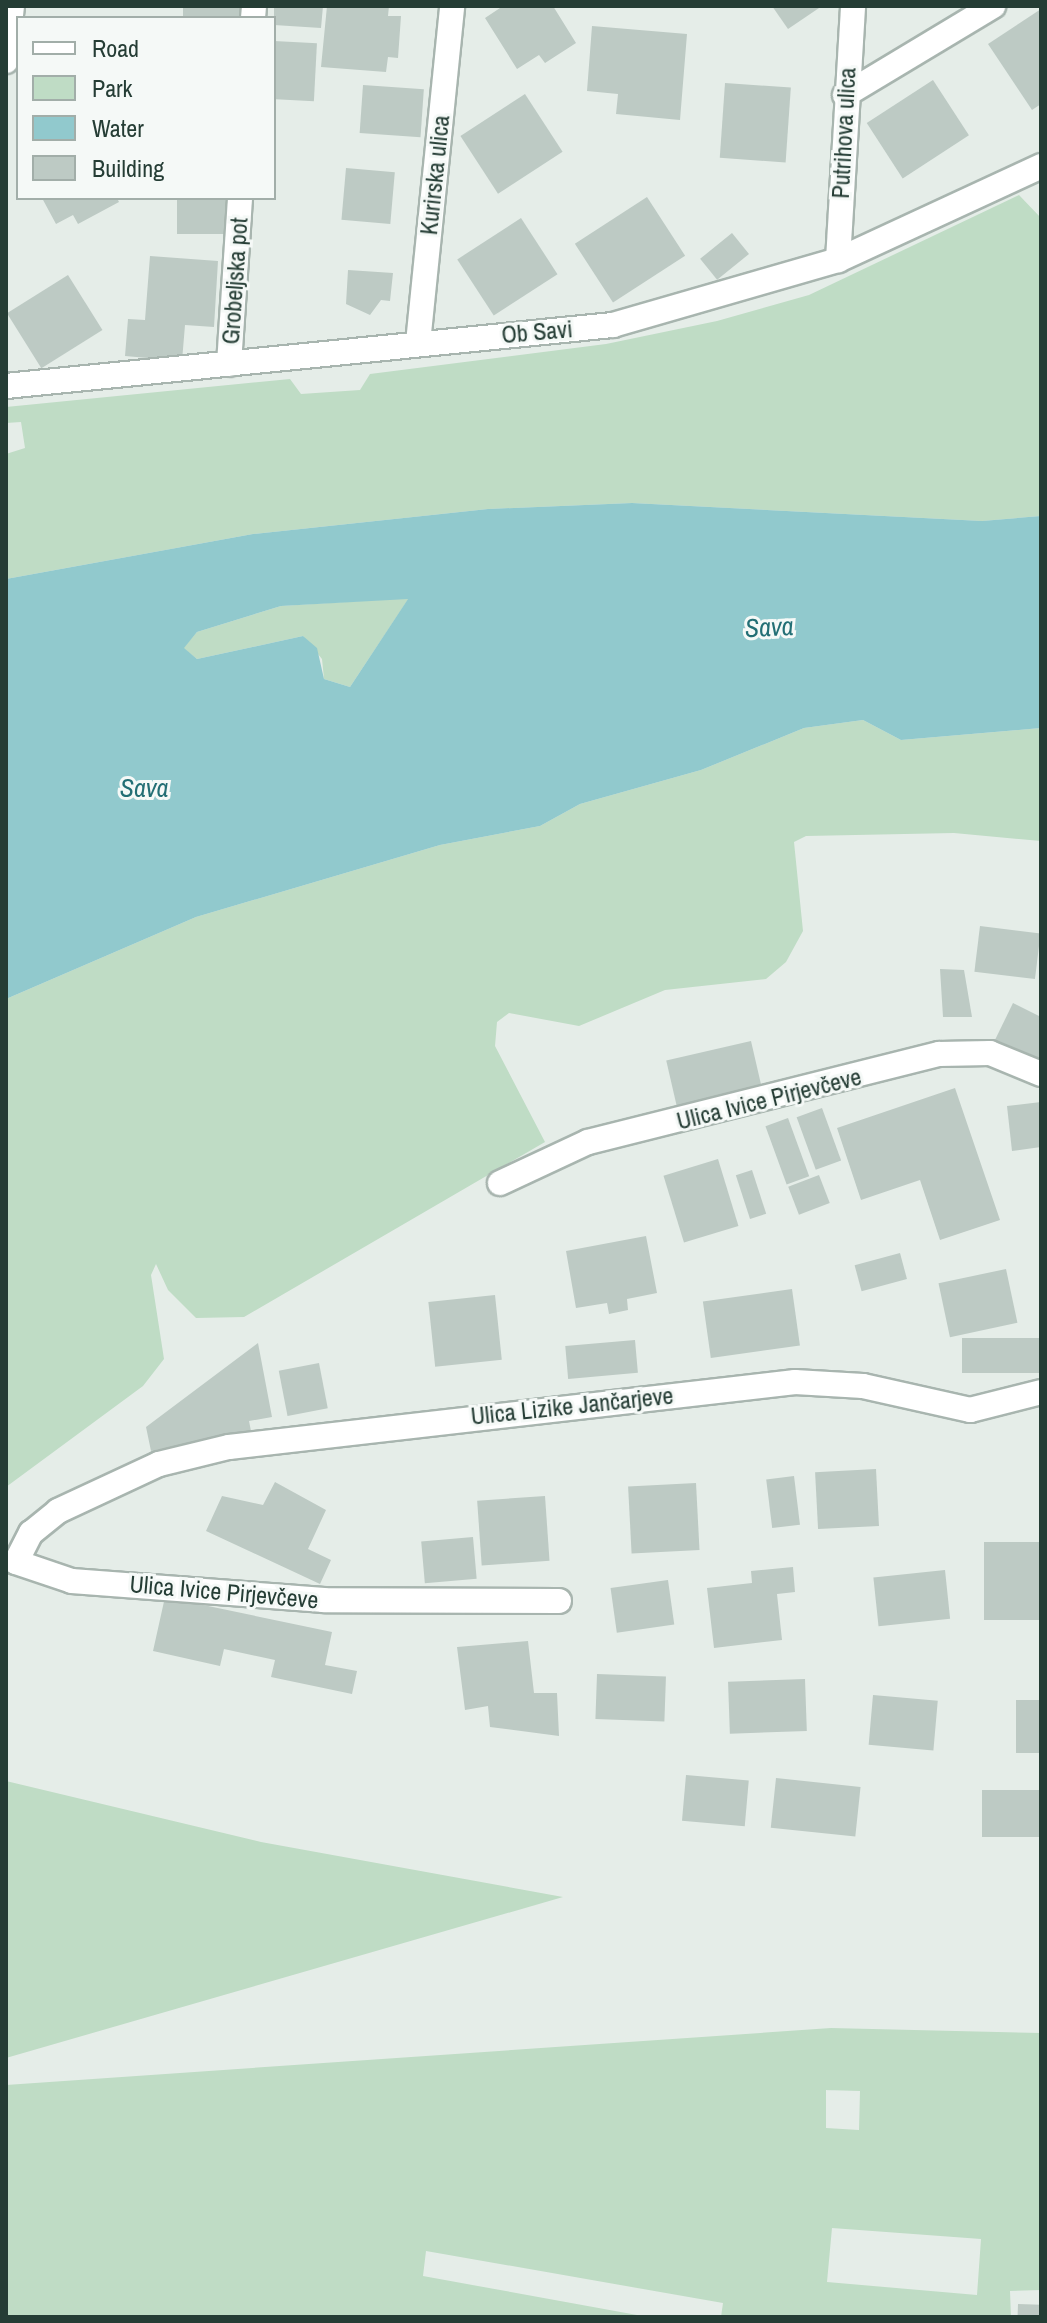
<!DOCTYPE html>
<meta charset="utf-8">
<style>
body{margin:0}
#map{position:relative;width:1047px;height:2323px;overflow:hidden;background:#e5ede8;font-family:"Archivo Narrow",sans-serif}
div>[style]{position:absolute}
.green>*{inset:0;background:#bfdcc5}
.water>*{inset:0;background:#91c9cd}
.building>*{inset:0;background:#bdcac4;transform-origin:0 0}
.roads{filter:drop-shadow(2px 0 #a8b5af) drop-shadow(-2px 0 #a8b5af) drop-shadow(0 2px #a8b5af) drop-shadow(0 -2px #a8b5af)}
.minor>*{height:24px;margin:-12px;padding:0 12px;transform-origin:12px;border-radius:12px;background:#fff}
span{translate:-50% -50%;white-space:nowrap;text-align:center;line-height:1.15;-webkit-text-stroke:6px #f5f9f7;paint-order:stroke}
.street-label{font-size:24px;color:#253d35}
.water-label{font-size:26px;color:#236f75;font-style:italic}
.frame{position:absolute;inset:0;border:8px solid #253d35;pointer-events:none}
.legend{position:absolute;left:16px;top:16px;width:260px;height:184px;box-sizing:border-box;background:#f5f9f7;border:2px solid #a2aea9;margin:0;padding:10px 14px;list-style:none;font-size:24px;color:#253d35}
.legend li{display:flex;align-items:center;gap:16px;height:40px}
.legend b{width:40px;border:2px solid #a2aea9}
</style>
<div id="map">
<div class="green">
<i style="clip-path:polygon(1019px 195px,1041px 218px,1041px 516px,982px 521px,632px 503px,488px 509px,253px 534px,6px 579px,6px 454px,25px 448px,21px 422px,6px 423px,6px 407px,290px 379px,301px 394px,360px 390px,370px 374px,606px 344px,717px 321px,809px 295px)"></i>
<i style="clip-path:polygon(409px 598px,350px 687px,324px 679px,322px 659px,303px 636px,197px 659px,183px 648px,197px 632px,281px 606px)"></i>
<i style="clip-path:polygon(863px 720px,901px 740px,1041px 728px,1041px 841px,954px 833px,806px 836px,794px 842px,803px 931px,786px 962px,766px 979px,665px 990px,579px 1026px,509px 1013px,497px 1022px,495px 1046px,545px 1142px,244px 1317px,196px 1318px,168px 1290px,156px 1264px,151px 1275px,164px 1359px,143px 1386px,6px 1487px,6px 999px,196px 917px,440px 845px,540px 826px,580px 804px,701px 770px,804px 728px)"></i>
<i style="clip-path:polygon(6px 1781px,261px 1842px,563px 1897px,6px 2058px)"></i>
<i style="clip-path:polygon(evenodd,831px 2028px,1041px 2033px,1041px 2290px,1010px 2291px,1011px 2317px,1027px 2317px,721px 2317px,723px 2303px,426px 2251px,423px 2276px,648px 2317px,6px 2317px,6px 2085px,831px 2028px,826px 2090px,860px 2091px,859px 2130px,826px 2128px,826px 2090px,831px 2028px,832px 2228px,981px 2239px,977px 2295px,827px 2282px,832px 2228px)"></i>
</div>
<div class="water">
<i style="clip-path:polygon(evenodd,632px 503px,982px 521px,1041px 516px,1041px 728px,901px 740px,863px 720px,804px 728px,701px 770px,580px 804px,540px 826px,440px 845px,196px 917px,6px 999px,6px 579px,253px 534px,488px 509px,632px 503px,408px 599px,350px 687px,324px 679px,317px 648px,303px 636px,197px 659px,184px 648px,197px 632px,281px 606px,408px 599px)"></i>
</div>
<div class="building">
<i style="left:183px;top:6px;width:59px;height:12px"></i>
<i style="clip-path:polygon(274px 6px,323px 6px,321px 28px,274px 25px)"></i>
<i style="clip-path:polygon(327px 6px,389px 6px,388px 16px,401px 16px,398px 58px,388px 57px,386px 72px,321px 67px)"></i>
<i style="clip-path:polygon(503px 6px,553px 6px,576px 43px,545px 63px,539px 55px,517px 69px,485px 18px)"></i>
<i style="clip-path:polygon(772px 6px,822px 6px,788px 29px)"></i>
<i style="clip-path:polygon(1041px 9px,1041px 104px,1032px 110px,988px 44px)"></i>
<i style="clip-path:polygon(592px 26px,687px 34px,680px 120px,616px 114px,618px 94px,587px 91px)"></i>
<i style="left:274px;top:41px;width:43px;height:58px;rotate:3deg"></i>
<i style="left:933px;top:80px;width:66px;height:79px;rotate:57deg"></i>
<i style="left:725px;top:83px;width:66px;height:75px;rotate:4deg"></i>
<i style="left:363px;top:85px;width:61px;height:48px;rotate:4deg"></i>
<i style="left:525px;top:94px;width:69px;height:77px;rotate:57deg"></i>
<i style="left:346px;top:168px;width:49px;height:52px;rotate:5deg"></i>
<i style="left:647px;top:197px;width:70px;height:86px;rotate:57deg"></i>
<i style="clip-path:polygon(42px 198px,117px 198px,119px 202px,78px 224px,73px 215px,56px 224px)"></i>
<i style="left:177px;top:198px;width:54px;height:36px"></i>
<i style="left:521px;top:218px;width:67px;height:76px;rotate:57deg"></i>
<i style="left:732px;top:233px;width:27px;height:41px;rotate:51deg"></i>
<i style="clip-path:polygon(150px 256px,218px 261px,214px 327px,185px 325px,182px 361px,125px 356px,128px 319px,145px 320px)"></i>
<i style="clip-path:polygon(348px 270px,393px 273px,390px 301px,381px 300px,370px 315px,346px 304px)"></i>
<i style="left:68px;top:275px;width:65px;height:72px;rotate:58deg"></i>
<i style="left:980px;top:926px;width:61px;height:46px;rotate:7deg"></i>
<i style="clip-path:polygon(940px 969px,964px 970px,972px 1017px,943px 1017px)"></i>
<i style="clip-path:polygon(1013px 1003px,1041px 1017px,1041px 1064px,994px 1042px)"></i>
<i style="left:751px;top:1041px;width:51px;height:87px;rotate:77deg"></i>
<i style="clip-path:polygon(955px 1088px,1000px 1220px,940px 1240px,920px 1180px,861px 1200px,837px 1128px)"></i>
<i style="clip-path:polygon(1041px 1102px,1041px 1147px,1012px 1151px,1007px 1106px)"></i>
<i style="left:822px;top:1108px;width:56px;height:27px;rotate:70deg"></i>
<i style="left:788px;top:1118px;width:62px;height:24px;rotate:70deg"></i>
<i style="left:718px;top:1159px;width:70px;height:57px;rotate:73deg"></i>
<i style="left:752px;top:1170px;width:46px;height:17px;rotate:72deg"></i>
<i style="left:819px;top:1175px;width:30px;height:33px;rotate:69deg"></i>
<i style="clip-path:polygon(646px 1236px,657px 1293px,627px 1299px,628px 1310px,609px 1314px,607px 1303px,576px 1308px,566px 1251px)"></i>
<i style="left:900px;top:1253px;width:27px;height:47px;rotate:75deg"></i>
<i style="left:1006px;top:1269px;width:55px;height:69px;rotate:78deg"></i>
<i style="left:792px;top:1289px;width:57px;height:90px;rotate:82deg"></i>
<i style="left:495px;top:1295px;width:65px;height:67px;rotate:84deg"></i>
<i style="left:1041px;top:1338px;width:35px;height:79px;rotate:90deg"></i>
<i style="left:635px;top:1340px;width:33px;height:70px;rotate:85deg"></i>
<i style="clip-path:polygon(258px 1343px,272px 1417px,249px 1421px,251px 1431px,151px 1451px,146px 1427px)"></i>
<i style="left:319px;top:1363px;width:46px;height:41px;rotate:79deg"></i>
<i style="left:876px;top:1469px;width:57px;height:61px;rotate:87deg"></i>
<i style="left:794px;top:1476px;width:49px;height:28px;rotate:83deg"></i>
<i style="clip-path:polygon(275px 1482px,326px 1510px,308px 1549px,331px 1560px,320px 1584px,206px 1531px,222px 1496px,263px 1505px)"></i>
<i style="left:696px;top:1483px;width:67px;height:68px;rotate:87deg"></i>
<i style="left:545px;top:1496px;width:65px;height:68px;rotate:86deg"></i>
<i style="left:473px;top:1537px;width:42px;height:52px;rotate:85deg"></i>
<i style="left:1041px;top:1542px;width:78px;height:57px;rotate:90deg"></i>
<i style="clip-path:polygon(793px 1567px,795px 1592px,777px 1594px,782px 1640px,714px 1648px,707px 1588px,752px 1583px,751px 1571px)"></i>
<i style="left:945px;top:1570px;width:49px;height:72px;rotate:84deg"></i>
<i style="left:668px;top:1580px;width:45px;height:58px;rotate:82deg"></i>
<i style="clip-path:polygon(165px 1597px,332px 1632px,325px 1665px,357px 1671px,352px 1694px,271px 1677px,275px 1660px,224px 1649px,220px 1666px,153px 1651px)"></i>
<i style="clip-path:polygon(528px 1641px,534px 1693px,557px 1693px,559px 1736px,490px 1727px,488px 1706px,465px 1710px,457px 1647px)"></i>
<i style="left:597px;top:1674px;width:69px;height:45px;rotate:2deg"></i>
<i style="left:805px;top:1679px;width:52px;height:77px;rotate:88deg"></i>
<i style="left:873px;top:1695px;width:65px;height:50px;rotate:5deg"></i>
<i style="left:1041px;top:1700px;width:53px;height:25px;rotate:90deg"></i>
<i style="left:686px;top:1775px;width:63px;height:46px;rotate:5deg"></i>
<i style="left:776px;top:1778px;width:85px;height:50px;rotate:6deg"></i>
<i style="left:1041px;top:1790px;width:47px;height:59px;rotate:90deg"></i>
<i style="left:1018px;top:2304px;width:23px;height:13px;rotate:2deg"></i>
</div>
<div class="roads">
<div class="minor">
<i style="left:253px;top:18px;width:12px;rotate:-85deg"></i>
<i style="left:6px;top:61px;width:55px;rotate:-83.8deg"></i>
<i style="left:845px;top:95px;width:173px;rotate:-31deg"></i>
<i style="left:838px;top:260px;width:254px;rotate:-86.6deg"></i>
<i style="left:418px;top:343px;width:339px;rotate:-84.2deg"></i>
<i style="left:229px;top:364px;width:166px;rotate:-86.2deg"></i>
<i style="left:6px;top:386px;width:610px;rotate:-5.74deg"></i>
<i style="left:613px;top:325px;width:234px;rotate:-16.1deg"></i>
<i style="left:838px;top:260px;width:224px;rotate:-24.8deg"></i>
<i style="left:500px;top:1183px;width:97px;rotate:-25deg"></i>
<i style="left:588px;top:1142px;width:362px;rotate:-14.1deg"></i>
<i style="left:939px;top:1054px;width:51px;rotate:-1.1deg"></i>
<i style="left:990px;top:1053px;width:55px;rotate:22.4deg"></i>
<i style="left:559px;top:1601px;width:235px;rotate:-179.8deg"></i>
<i style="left:324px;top:1600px;width:253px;rotate:-175.7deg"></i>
<i style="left:72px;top:1581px;width:59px;rotate:-161.3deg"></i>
<i style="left:16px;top:1562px;width:33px;rotate:-63deg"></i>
<i style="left:31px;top:1533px;width:35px;rotate:-39deg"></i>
<i style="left:58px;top:1511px;width:111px;rotate:-25deg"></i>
<i style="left:159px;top:1464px;width:72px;rotate:-13.7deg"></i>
<i style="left:229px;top:1447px;width:570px;rotate:-6.55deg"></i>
<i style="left:795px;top:1382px;width:68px;rotate:3.4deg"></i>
<i style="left:863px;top:1386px;width:110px;rotate:12.6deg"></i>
<i style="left:970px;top:1410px;width:73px;rotate:-14.2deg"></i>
</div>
</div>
<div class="street-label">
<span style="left:844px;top:133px;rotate:-87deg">Putrihova ulica</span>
<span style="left:435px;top:175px;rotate:-84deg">Kurirska ulica</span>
<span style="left:235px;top:281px;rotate:-86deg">Grobeljska pot</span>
<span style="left:537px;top:332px;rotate:-5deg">Ob Savi</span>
<span style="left:769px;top:1099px;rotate:-14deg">Ulica Ivice Pirjevčeve</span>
<span style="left:572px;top:1406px;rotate:-6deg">Ulica Lizike Jančarjeve</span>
<span style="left:224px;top:1592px;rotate:5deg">Ulica Ivice Pirjevčeve</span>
</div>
<div class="water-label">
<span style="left:769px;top:627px;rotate:-3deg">Sava</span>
<span style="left:144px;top:788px">Sava</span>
</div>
<div class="frame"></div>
<ul class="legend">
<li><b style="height:10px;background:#fff"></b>Road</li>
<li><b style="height:22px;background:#bfdcc5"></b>Park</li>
<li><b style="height:22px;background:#91c9cd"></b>Water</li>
<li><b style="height:22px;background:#bdcac4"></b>Building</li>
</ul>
</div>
